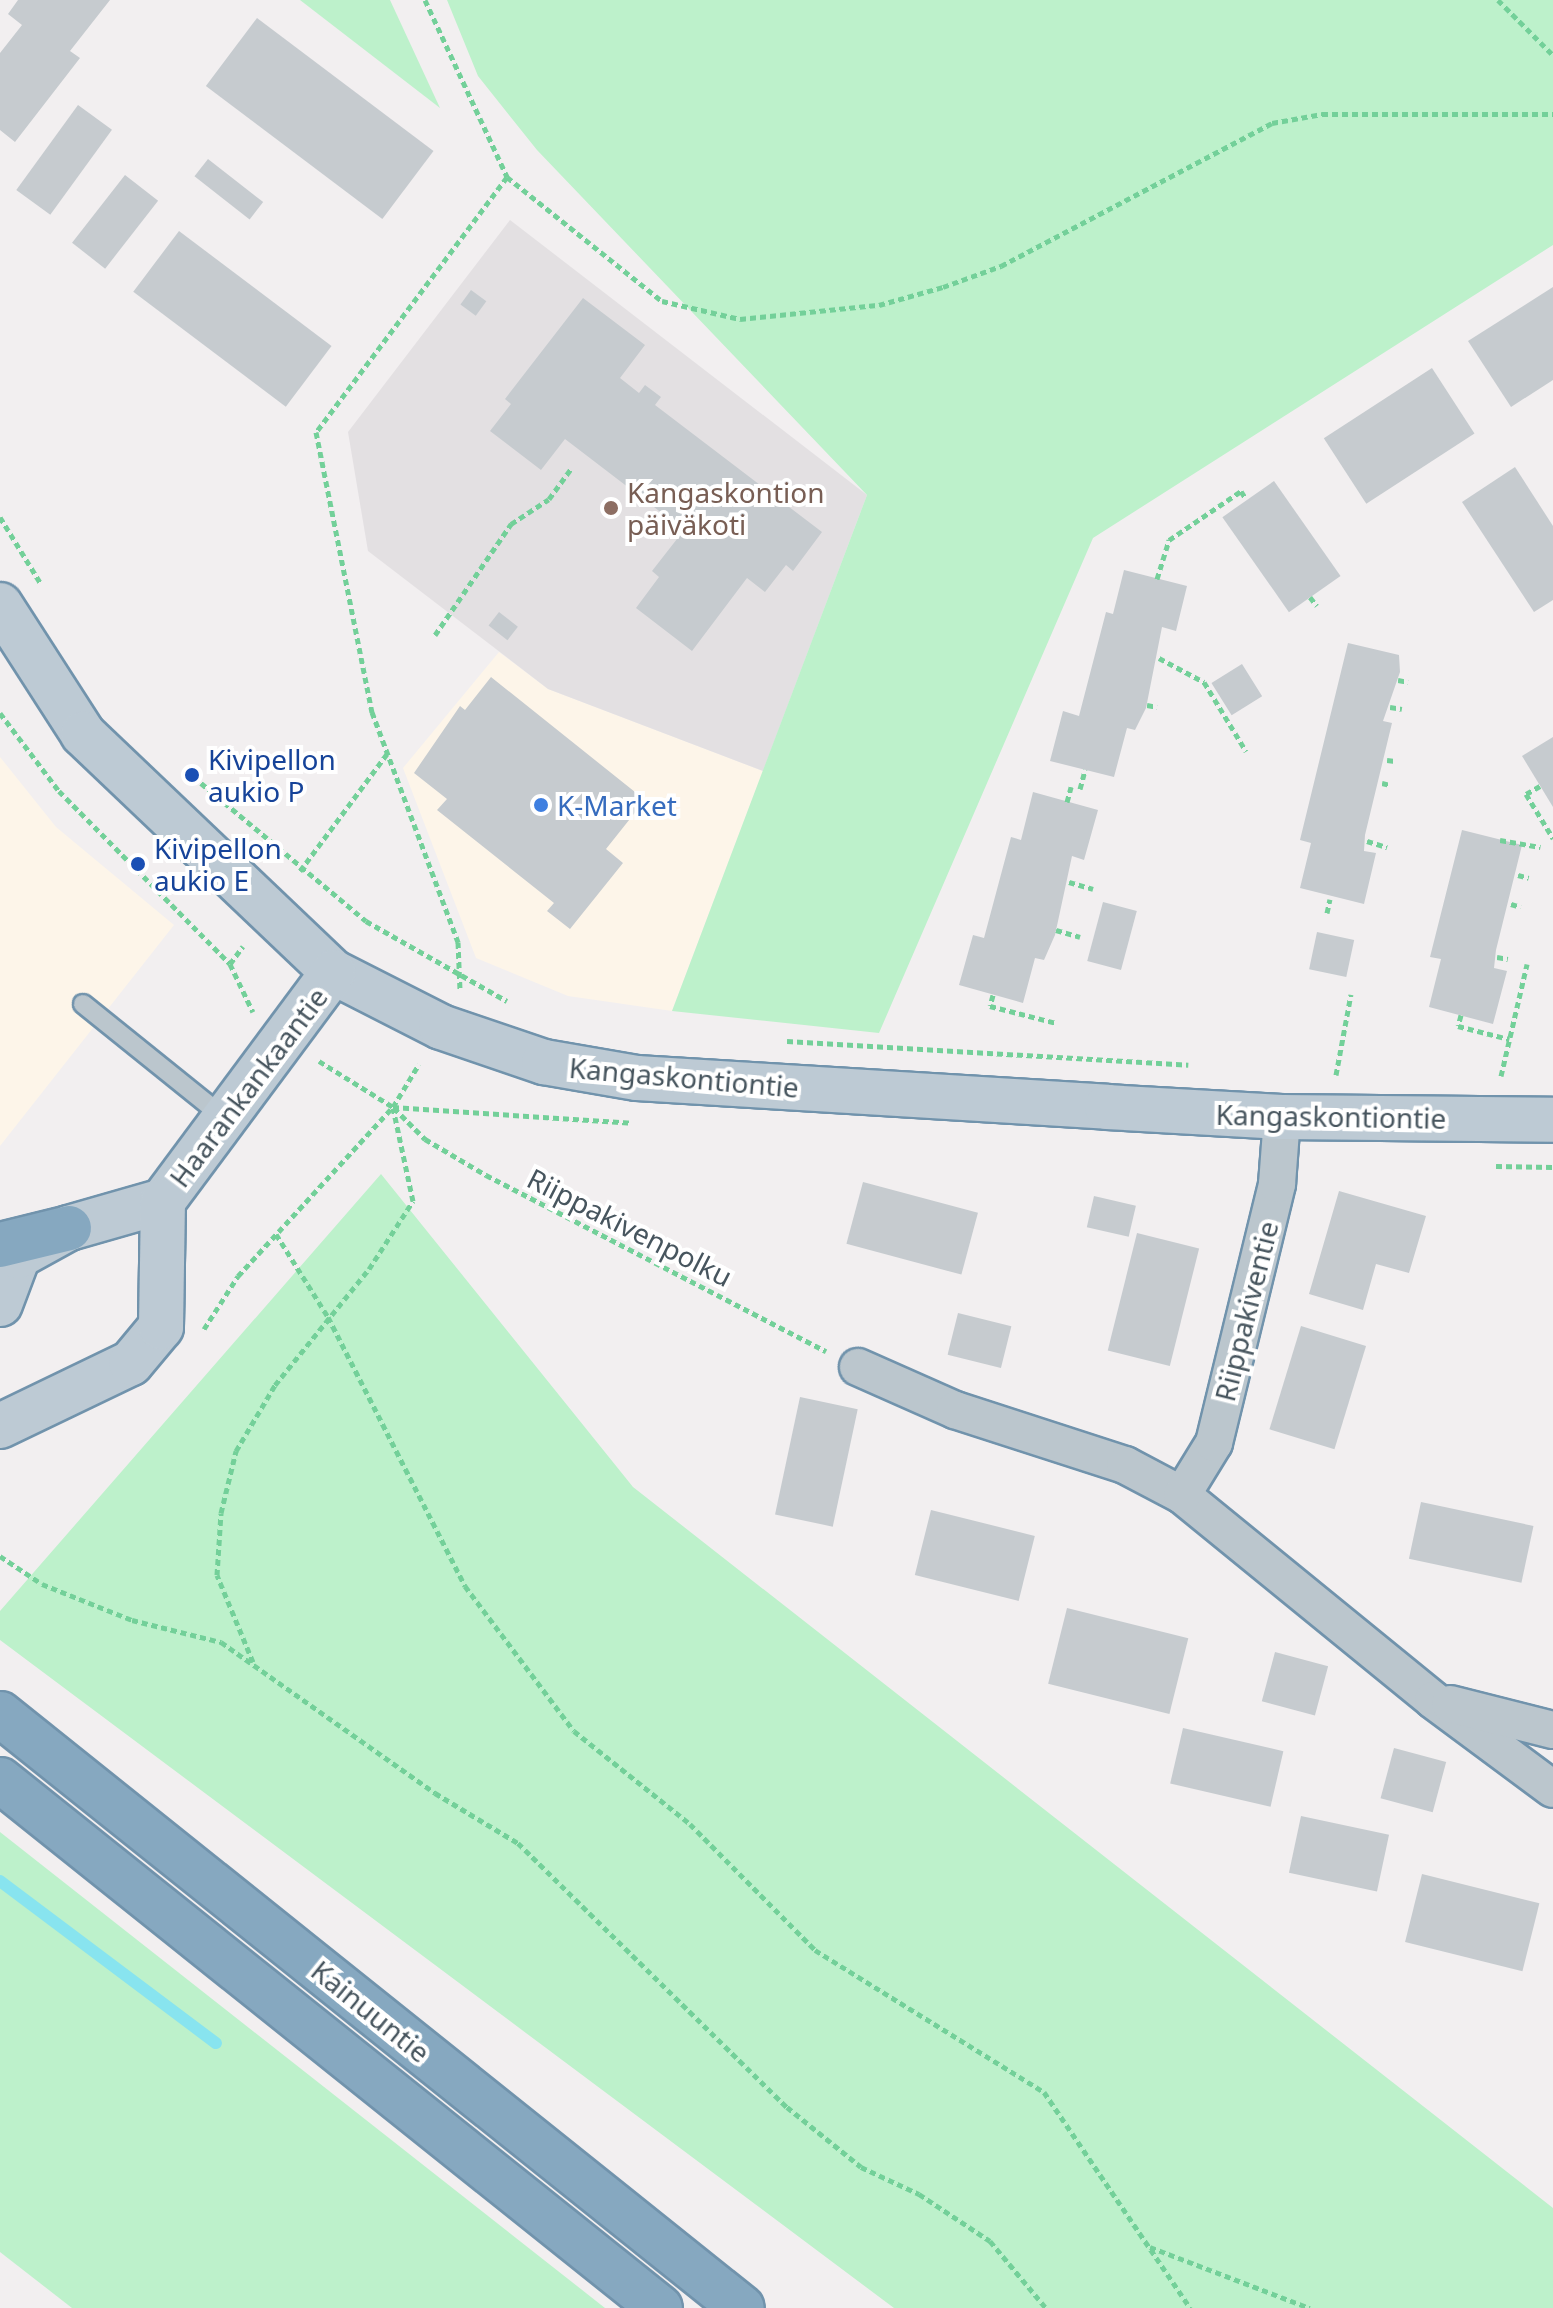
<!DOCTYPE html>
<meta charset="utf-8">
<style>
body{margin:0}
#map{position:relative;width:1553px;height:2308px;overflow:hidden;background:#f2eff0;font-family:"Noto Sans",sans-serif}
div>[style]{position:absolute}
.commercial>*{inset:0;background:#fdf5e9}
.education>*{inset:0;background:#e3e0e2}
.green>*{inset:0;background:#bdf1cb}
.stream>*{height:12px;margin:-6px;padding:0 6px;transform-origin:6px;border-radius:6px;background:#88e4ef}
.building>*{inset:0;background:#c6cbcf;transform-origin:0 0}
.path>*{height:5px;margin-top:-2.5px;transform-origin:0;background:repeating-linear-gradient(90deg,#73d099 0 6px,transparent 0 10px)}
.roads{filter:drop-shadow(2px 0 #7193ac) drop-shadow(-2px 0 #7193ac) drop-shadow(0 2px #7193ac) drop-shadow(0 -2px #7193ac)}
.lane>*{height:18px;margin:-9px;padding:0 9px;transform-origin:9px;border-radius:9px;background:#bbc6cd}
.street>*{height:36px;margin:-18px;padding:0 18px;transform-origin:18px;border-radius:18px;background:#bbc6cd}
.secondary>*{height:44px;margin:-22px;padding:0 22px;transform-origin:22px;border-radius:22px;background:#bdcad4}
.highway>*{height:44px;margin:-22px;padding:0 22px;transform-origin:22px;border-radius:22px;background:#86a8c0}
.dots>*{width:22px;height:22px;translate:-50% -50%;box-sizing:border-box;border:4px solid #fff;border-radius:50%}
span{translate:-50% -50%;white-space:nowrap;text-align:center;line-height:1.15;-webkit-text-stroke:8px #fff;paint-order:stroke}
.education-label{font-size:28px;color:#785e54}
.left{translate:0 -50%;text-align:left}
.transit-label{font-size:28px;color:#164399}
.shop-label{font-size:28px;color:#366cbe}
.street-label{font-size:28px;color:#47555e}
</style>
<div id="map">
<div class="commercial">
<i style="clip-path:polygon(499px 652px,548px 689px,763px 771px,672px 1011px,568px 996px,476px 958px,403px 768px)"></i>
<i style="clip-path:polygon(0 757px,56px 827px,174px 925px,0 1146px)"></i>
</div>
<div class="education">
<i style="clip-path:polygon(510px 220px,867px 495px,763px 771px,548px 689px,368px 551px,348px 432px)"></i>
</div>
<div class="green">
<i style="clip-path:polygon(300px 0,390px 0,440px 108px)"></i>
<i style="clip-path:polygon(447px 0,1553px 0,1553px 245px,1093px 538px,879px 1033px,672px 1011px,867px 495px,537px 150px,478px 76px)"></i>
<i style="clip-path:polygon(381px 1174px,633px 1487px,1553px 2208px,1553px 2308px,894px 2308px,0 1640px,0 1611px)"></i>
<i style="clip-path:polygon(0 1832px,605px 2308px,72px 2308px,0 2252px)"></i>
</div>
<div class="stream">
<i style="left:0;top:1881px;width:270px;rotate:36.9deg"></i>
</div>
<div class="building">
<i style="clip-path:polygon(18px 0,110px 0,70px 51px,80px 58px,15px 142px,0 130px,0 53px,22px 25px,8px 14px)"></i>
<i style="left:257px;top:18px;width:221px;height:85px;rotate:37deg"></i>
<i style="left:78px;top:105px;width:42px;height:105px;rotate:36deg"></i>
<i style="left:208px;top:159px;width:70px;height:22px;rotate:38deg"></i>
<i style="left:125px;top:175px;width:42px;height:86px;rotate:38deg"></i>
<i style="left:179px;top:231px;width:191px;height:76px;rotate:37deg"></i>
<i style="clip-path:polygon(1553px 287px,1553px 380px,1511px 407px,1468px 341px)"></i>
<i style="left:471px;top:290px;width:19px;height:18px;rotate:36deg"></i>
<i style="clip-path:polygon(583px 298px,645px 345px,620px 378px,639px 393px,645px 385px,661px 397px,655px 405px,822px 532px,793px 571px,786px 565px,765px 592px,747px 578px,692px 651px,636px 608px,659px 577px,652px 571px,684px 530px,565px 439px,541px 470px,490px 431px,511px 404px,505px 399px)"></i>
<i style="left:1432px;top:368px;width:78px;height:129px;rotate:57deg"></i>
<i style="clip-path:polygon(1515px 467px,1553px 526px,1553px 600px,1534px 612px,1462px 502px)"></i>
<i style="left:1274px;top:481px;width:116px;height:63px;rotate:55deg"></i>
<i style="clip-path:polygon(1124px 570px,1187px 586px,1176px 631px,1162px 627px,1146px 708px,1135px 730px,1127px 728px,1114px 777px,1050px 761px,1063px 711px,1079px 716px,1106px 612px,1113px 614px)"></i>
<i style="left:499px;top:612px;width:24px;height:17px;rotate:38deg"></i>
<i style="clip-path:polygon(1348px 643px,1399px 655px,1400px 672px,1383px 721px,1392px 723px,1365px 835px,1364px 851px,1376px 853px,1364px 904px,1300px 888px,1311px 843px,1300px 840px)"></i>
<i style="left:1242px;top:664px;width:38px;height:36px;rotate:58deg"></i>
<i style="clip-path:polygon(491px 677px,645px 800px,606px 849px,623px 863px,570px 929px,547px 911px,554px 903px,437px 810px,447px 799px,414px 773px,460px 706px,465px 710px)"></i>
<i style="clip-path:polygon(1553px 737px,1553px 807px,1522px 756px)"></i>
<i style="clip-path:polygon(1033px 792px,1098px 810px,1084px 860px,1072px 856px,1055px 935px,1044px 960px,1035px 958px,1023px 1003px,959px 985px,973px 935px,984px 938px,1011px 837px,1021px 840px)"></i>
<i style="clip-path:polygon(1462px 830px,1522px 845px,1496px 950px,1494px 968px,1507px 971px,1493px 1024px,1429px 1007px,1441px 959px,1430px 957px)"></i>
<i style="left:1103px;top:902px;width:35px;height:61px;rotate:15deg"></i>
<i style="left:1317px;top:932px;width:38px;height:38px;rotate:12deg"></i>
<i style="left:863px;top:1182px;width:119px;height:64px;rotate:15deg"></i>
<i style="clip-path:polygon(1339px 1191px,1426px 1216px,1409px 1273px,1376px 1264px,1363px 1310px,1309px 1294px)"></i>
<i style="left:1094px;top:1196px;width:43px;height:32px;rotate:13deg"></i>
<i style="left:1137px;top:1233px;width:64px;height:121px;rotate:14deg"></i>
<i style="left:958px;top:1313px;width:55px;height:43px;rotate:14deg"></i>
<i style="left:1301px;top:1326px;width:68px;height:108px;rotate:17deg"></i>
<i style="left:800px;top:1397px;width:59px;height:120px;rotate:12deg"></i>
<i style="left:1421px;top:1502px;width:115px;height:58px;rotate:12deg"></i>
<i style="left:931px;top:1510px;width:107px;height:67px;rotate:14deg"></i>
<i style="left:1067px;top:1608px;width:125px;height:78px;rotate:14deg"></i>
<i style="left:1275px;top:1652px;width:55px;height:51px;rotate:15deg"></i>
<i style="left:1183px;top:1728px;width:103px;height:57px;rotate:13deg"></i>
<i style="left:1394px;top:1748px;width:54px;height:52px;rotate:15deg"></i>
<i style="left:1301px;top:1816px;width:90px;height:58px;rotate:12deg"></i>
<i style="left:1422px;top:1874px;width:121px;height:70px;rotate:14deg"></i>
</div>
<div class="path">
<i style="left:425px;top:0;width:195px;rotate:65.1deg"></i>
<i style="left:507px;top:177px;width:319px;rotate:126.8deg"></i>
<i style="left:316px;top:432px;width:286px;rotate:78.7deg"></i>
<i style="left:372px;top:712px;width:246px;rotate:69.5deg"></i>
<i style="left:458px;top:942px;width:47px;rotate:87.6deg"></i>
<i style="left:1498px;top:0;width:78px;rotate:45deg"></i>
<i style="left:507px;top:177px;width:198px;rotate:38.7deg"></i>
<i style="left:662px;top:301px;width:80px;rotate:13deg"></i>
<i style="left:740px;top:319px;width:140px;rotate:-5.8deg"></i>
<i style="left:879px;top:305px;width:66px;rotate:-15.7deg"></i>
<i style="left:943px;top:287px;width:62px;rotate:-19.9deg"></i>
<i style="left:1001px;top:266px;width:306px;rotate:-27.8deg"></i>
<i style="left:1272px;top:123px;width:51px;rotate:-10.2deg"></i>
<i style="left:1322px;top:114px;width:231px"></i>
<i style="left:0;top:517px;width:79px;rotate:58.5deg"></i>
<i style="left:1157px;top:579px;width:41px;rotate:-72.9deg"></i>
<i style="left:1169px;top:540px;width:87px;rotate:-34.2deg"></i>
<i style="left:1241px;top:491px;width:9px;rotate:58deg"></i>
<i style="left:1310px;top:597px;width:11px;rotate:52deg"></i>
<i style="left:435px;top:635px;width:135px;rotate:-55.6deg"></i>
<i style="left:511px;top:524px;width:45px;rotate:-33.3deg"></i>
<i style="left:549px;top:499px;width:39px;rotate:-54deg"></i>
<i style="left:1159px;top:658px;width:51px;rotate:28.1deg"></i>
<i style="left:1204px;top:682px;width:81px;rotate:58.7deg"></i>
<i style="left:1398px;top:680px;width:10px;rotate:11deg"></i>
<i style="left:1147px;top:705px;width:10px;rotate:11deg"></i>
<i style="left:1390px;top:707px;width:12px;rotate:9deg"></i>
<i style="left:0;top:713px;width:98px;rotate:52.9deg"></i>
<i style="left:59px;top:791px;width:243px;rotate:45.3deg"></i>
<i style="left:230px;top:964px;width:53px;rotate:64.4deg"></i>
<i style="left:1387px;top:760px;width:8px;rotate:7deg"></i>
<i style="left:201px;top:783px;width:215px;rotate:39.9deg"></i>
<i style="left:366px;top:921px;width:162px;rotate:29.6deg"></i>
<i style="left:1382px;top:783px;width:8px;rotate:14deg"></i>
<i style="left:1540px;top:786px;width:16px;rotate:150deg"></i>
<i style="left:1526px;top:794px;width:52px;rotate:58.5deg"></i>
<i style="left:1080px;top:789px;width:20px;rotate:-75deg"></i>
<i style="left:1067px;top:802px;width:16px;rotate:-75deg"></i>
<i style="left:1500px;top:840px;width:41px;rotate:9.9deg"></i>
<i style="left:1367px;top:841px;width:21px;rotate:17deg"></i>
<i style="left:300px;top:871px;width:146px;rotate:-53.4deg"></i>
<i style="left:1518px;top:875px;width:11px;rotate:15deg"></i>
<i style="left:1069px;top:882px;width:25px;rotate:16deg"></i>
<i style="left:1511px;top:904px;width:10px;rotate:17deg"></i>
<i style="left:1327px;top:913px;width:14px;rotate:-78deg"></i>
<i style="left:1056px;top:930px;width:25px;rotate:16deg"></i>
<i style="left:1497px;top:957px;width:11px;rotate:10deg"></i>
<i style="left:230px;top:964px;width:22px;rotate:-54deg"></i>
<i style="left:993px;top:995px;width:11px;rotate:105deg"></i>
<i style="left:990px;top:1006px;width:68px;rotate:14.4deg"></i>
<i style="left:1461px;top:1015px;width:11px;rotate:105deg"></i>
<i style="left:1458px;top:1026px;width:53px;rotate:14.3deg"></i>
<i style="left:787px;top:1041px;width:402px;rotate:3.4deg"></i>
<i style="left:319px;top:1061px;width:87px;rotate:31.9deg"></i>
<i style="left:393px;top:1107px;width:239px;rotate:3.8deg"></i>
<i style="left:1336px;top:1075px;width:82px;rotate:-79.5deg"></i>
<i style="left:1501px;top:1076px;width:115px;rotate:-76.9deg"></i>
<i style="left:394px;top:1108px;width:44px;rotate:45deg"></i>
<i style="left:425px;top:1139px;width:71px;rotate:30.5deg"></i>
<i style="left:486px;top:1175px;width:383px;rotate:27.4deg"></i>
<i style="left:1496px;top:1166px;width:57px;rotate:1deg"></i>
<i style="left:276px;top:1234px;width:98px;rotate:57.9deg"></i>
<i style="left:328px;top:1317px;width:302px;rotate:63deg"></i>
<i style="left:465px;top:1586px;width:181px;rotate:53.1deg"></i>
<i style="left:574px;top:1731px;width:149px;rotate:38.7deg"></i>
<i style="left:690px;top:1824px;width:177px;rotate:45.2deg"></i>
<i style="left:815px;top:1950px;width:269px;rotate:31.8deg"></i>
<i style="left:1044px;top:2092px;width:261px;rotate:55.9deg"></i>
<i style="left:204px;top:1329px;width:63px;rotate:-57.3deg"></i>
<i style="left:238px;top:1276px;width:229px;rotate:-47.5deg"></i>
<i style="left:393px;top:1107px;width:50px;rotate:-58.8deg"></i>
<i style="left:0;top:1556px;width:50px;rotate:33.7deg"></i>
<i style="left:42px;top:1584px;width:97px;rotate:21.8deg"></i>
<i style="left:132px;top:1620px;width:92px;rotate:13.9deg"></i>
<i style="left:221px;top:1642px;width:262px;rotate:35.2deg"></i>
<i style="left:435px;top:1793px;width:97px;rotate:31.1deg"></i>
<i style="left:518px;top:1843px;width:377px;rotate:44.5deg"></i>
<i style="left:787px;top:2107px;width:95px;rotate:39deg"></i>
<i style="left:861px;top:2167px;width:64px;rotate:25deg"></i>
<i style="left:919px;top:2194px;width:85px;rotate:33.5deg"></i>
<i style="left:990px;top:2241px;width:87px;rotate:50.1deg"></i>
<i style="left:253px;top:1662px;width:94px;rotate:-112.5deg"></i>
<i style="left:217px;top:1575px;width:62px;rotate:-86.3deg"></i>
<i style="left:221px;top:1513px;width:64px;rotate:-76.4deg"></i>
<i style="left:236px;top:1451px;width:77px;rotate:-59.4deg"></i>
<i style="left:275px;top:1385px;width:149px;rotate:-51deg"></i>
<i style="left:369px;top:1269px;width:81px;rotate:-57.1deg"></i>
<i style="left:413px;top:1201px;width:95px;rotate:-102.1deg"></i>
<i style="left:1150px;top:2247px;width:171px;rotate:20.9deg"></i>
</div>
<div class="roads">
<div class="lane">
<i style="left:83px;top:1004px;width:184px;rotate:38.8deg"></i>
</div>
<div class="street">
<i style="left:858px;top:1367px;width:106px;rotate:23.9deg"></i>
<i style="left:955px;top:1410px;width:179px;rotate:17.9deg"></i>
<i style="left:1125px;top:1465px;width:64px;rotate:27.8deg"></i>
<i style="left:1182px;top:1495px;width:324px;rotate:39.2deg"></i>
<i style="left:1433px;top:1700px;width:149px;rotate:36.6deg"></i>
<i style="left:1182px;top:1495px;width:61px;rotate:-58.4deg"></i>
<i style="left:1214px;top:1443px;width:267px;rotate:-76.3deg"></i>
<i style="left:1277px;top:1184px;width:67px;rotate:-85.7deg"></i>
<i style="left:1450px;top:1704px;width:106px;rotate:14.2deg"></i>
</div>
<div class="secondary">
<i style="left:0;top:605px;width:153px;rotate:57.2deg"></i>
<i style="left:83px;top:734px;width:345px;rotate:43.6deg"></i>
<i style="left:333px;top:972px;width:121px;rotate:27deg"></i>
<i style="left:441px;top:1027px;width:109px;rotate:18.8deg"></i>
<i style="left:544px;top:1062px;width:94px;rotate:9.8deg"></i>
<i style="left:637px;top:1078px;width:471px;rotate:3.5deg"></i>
<i style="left:1107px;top:1107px;width:175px;rotate:3.3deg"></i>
<i style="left:1282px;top:1117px;width:271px;rotate:0.6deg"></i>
<i style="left:0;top:1304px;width:51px;rotate:-69.4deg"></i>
<i style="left:18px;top:1256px;width:58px;rotate:-28.8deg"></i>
<i style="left:69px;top:1228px;width:98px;rotate:-16deg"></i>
<i style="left:163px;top:1201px;width:285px;rotate:-53.4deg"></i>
<i style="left:0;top:1426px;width:145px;rotate:-25.7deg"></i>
<i style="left:131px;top:1363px;width:47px;rotate:-50.2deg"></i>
<i style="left:161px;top:1327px;width:126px;rotate:-89.1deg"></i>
</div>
<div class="highway">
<i style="left:0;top:1245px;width:71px;rotate:-13.8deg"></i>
<i style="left:0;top:1714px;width:950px;rotate:38.68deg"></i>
<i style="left:0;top:1780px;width:845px;rotate:38.66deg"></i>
</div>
</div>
<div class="dots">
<i style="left:611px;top:508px;background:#8d6e63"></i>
<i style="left:192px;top:775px;background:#1a4fb4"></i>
<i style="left:541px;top:805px;background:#3f7fe0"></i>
<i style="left:138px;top:864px;background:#1a4fb4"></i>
</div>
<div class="education-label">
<span class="left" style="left:627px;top:508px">Kangaskontion<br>päiväkoti</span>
</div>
<div class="transit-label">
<span class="left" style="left:208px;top:775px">Kivipellon<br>aukio P</span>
<span class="left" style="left:154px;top:864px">Kivipellon<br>aukio E</span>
</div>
<div class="shop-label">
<span class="left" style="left:557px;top:805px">K-Market</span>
</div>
<div class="street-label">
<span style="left:684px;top:1077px;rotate:5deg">Kangaskontiontie</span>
<span style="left:248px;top:1087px;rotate:-53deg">Haarankankaantie</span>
<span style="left:1331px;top:1116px;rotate:1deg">Kangaskontiontie</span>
<span style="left:630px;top:1227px;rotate:27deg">Riippakivenpolku</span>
<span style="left:1246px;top:1311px;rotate:-76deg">Riippakiventie</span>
<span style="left:371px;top:2011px;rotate:39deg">Kainuuntie</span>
</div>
</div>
